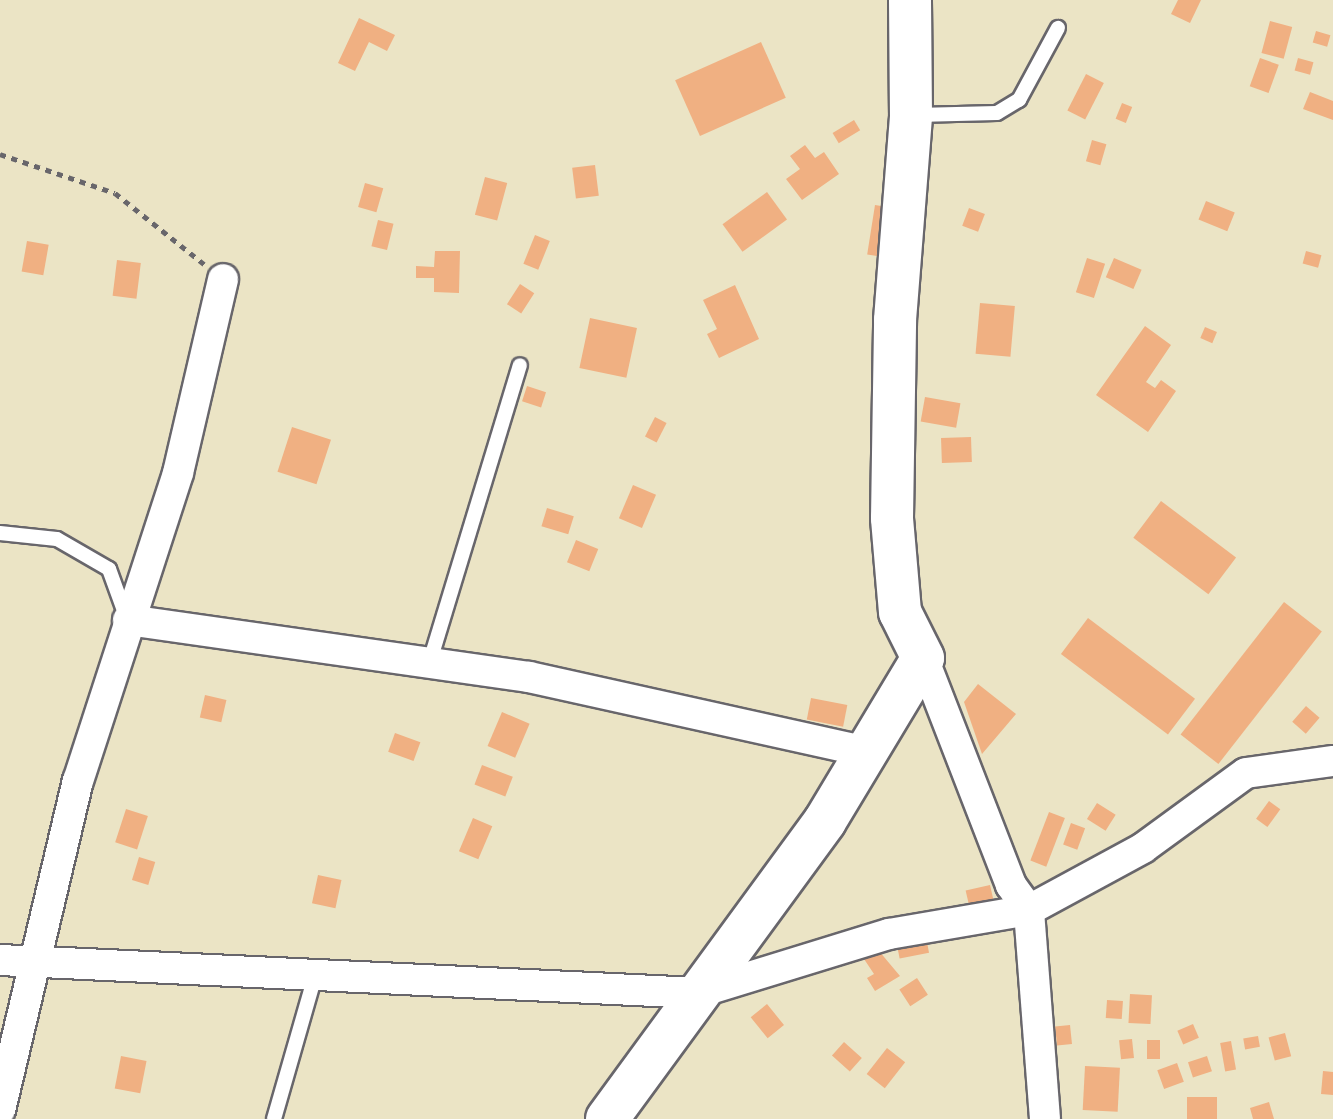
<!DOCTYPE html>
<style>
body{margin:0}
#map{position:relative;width:1333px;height:1119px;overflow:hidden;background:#ebe4c5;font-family:Vollkorn,serif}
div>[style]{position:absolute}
.building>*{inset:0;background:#f0b082;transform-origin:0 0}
.path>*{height:5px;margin-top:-2.5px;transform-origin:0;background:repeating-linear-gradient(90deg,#68666b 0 6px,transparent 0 12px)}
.roads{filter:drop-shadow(2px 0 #68666b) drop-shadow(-2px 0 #68666b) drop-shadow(0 2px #68666b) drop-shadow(0 -2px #68666b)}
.lane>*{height:14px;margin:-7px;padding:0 7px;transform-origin:7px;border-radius:7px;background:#fff}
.street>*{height:30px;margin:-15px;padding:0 15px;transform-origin:15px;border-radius:15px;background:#fff}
.secondary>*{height:42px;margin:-21px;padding:0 21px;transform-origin:21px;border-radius:21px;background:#fff}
span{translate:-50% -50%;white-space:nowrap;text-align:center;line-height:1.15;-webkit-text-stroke:6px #f7f3e8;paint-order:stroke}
</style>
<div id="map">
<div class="building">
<i style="clip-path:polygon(1178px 0,1201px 0,1190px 23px,1171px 14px)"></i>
<i style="clip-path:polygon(359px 18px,395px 35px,387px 51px,369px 42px,355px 71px,338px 63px)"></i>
<i style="left:1270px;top:21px;width:23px;height:33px;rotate:15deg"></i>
<i style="left:1316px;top:31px;width:15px;height:12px;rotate:16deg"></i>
<i style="left:761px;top:42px;width:61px;height:94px;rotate:66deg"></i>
<i style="left:1260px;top:58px;width:20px;height:30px;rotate:20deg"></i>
<i style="left:1298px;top:58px;width:16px;height:13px;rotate:15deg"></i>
<i style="left:1086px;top:74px;width:20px;height:41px;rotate:27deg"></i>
<i style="clip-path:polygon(1310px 92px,1333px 101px,1333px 120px,1303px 109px)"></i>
<i style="left:1122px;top:103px;width:11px;height:17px;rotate:22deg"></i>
<i style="left:854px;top:120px;width:12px;height:25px;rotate:59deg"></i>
<i style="left:1092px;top:140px;width:15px;height:22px;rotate:16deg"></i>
<i style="clip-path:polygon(805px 145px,815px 158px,824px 152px,839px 174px,802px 200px,786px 179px,800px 169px,790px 156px)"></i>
<i style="left:595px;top:165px;width:31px;height:23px;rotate:83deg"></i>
<i style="left:485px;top:177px;width:23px;height:39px;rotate:15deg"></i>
<i style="left:365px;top:183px;width:19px;height:25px;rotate:16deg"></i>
<i style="left:767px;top:192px;width:34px;height:55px;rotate:54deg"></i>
<i style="left:1206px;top:201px;width:31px;height:20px;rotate:22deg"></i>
<i style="left:875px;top:205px;width:20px;height:50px;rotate:9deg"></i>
<i style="left:969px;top:208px;width:17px;height:19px;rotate:21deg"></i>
<i style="left:378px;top:220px;width:16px;height:27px;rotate:14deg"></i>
<i style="left:535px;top:235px;width:16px;height:31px;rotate:22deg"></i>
<i style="left:27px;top:241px;width:22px;height:31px;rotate:10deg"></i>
<i style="clip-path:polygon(435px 251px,460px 251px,459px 293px,434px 292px,434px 278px,416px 278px,416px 266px,434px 267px)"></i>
<i style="left:1306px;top:251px;width:16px;height:13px;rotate:15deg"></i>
<i style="left:1087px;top:258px;width:19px;height:36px;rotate:18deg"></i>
<i style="left:1114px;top:258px;width:30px;height:21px;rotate:23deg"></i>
<i style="left:117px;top:260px;width:24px;height:36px;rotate:7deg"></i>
<i style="left:520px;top:284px;width:17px;height:24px;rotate:33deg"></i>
<i style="clip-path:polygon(735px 285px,759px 339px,719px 358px,707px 334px,717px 329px,703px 300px)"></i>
<i style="left:980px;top:303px;width:35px;height:51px;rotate:5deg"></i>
<i style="left:590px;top:318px;width:48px;height:51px;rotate:12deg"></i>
<i style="clip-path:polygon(1145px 326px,1171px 345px,1146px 382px,1155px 388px,1161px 380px,1176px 391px,1148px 432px,1096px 395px)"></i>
<i style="left:1205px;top:327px;width:13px;height:12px;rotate:23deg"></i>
<i style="left:527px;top:386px;width:20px;height:16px;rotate:18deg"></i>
<i style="left:925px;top:397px;width:36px;height:25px;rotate:10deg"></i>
<i style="left:655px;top:417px;width:13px;height:22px;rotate:27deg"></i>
<i style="left:292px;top:427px;width:41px;height:47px;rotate:18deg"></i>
<i style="left:971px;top:437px;width:25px;height:30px;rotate:88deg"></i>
<i style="left:633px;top:485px;width:25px;height:36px;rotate:23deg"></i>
<i style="left:1161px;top:501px;width:94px;height:46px;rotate:37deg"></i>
<i style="left:547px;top:508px;width:28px;height:19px;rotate:17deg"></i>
<i style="left:576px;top:540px;width:24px;height:24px;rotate:22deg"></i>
<i style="left:1284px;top:602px;width:48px;height:168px;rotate:38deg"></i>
<i style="left:1088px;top:618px;width:134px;height:45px;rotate:37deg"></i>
<i style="clip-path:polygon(978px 684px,1016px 714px,982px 754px,964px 702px)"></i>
<i style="left:205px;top:695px;width:22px;height:23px;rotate:13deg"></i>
<i style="left:811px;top:698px;width:37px;height:22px;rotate:11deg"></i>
<i style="left:1306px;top:706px;width:18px;height:21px;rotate:41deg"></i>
<i style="left:502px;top:712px;width:30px;height:37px;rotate:23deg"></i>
<i style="left:395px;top:733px;width:27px;height:20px;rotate:20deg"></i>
<i style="left:482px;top:765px;width:33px;height:21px;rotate:21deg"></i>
<i style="left:1269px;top:801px;width:14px;height:22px;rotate:36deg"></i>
<i style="left:1097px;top:803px;width:22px;height:19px;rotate:32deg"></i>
<i style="left:126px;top:809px;width:23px;height:35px;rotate:18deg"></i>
<i style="left:1049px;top:812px;width:17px;height:52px;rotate:21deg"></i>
<i style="left:473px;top:818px;width:21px;height:36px;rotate:23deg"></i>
<i style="left:1071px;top:823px;width:15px;height:23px;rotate:20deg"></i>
<i style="left:139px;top:857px;width:17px;height:24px;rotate:17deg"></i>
<i style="left:318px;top:875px;width:24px;height:29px;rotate:12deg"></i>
<i style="left:990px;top:885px;width:23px;height:25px;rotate:77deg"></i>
<i style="left:926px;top:937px;width:16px;height:30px;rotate:79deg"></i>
<i style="clip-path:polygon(879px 951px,900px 976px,875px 991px,867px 978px,874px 974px,864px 959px)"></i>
<i style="left:917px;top:978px;width:20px;height:21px;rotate:57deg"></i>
<i style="left:1130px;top:994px;width:22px;height:29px;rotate:3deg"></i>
<i style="left:1107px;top:1000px;width:16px;height:18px;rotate:4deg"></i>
<i style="left:767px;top:1004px;width:27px;height:21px;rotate:51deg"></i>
<i style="left:1193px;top:1024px;width:15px;height:17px;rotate:67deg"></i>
<i style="left:1070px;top:1025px;width:19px;height:15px;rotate:84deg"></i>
<i style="left:1285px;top:1033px;width:24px;height:17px;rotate:75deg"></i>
<i style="left:1258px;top:1036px;width:11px;height:15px;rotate:80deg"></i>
<i style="left:1132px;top:1039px;width:19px;height:13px;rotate:84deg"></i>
<i style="left:1147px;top:1040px;width:13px;height:19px"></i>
<i style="left:1231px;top:1041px;width:29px;height:11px;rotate:80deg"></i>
<i style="left:844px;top:1042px;width:24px;height:18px;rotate:42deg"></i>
<i style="left:887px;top:1048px;width:23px;height:33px;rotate:38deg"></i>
<i style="left:121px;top:1056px;width:26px;height:33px;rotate:11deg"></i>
<i style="left:1207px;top:1056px;width:16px;height:20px;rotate:72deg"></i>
<i style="left:1177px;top:1063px;width:20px;height:21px;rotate:70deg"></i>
<i style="left:1085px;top:1066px;width:35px;height:44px;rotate:3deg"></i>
<i style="clip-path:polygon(1323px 1071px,1333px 1072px,1333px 1095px,1321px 1094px)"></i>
<i style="left:1187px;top:1097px;width:30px;height:22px"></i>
<i style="clip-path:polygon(1269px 1102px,1274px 1119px,1253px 1119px,1250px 1108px)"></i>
</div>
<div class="path">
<i style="left:0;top:154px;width:121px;rotate:18.7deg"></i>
<i style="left:115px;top:193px;width:114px;rotate:38.6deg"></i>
</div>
<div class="roads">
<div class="lane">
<i style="left:916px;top:115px;width:81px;rotate:-1.4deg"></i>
<i style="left:997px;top:113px;width:26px;rotate:-31deg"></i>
<i style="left:1019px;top:100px;width:82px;rotate:-61.6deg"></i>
<i style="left:0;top:533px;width:57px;rotate:6deg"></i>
<i style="left:57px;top:539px;width:60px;rotate:30deg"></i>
<i style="left:109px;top:569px;width:50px;rotate:70.1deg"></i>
<i style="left:430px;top:661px;width:309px;rotate:-73.1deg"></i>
<i style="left:274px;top:1119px;width:152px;rotate:-74deg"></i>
</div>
<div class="street">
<i style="left:128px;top:620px;width:405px;rotate:8.1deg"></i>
<i style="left:529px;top:677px;width:345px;rotate:12.5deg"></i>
<i style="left:0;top:960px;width:698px;rotate:2.71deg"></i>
<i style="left:697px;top:993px;width:201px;rotate:-17.1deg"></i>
<i style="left:889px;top:934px;width:142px;rotate:-9.7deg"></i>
<i style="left:1029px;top:910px;width:31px;rotate:-126deg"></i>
<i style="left:1011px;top:885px;width:243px;rotate:-111.2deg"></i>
<i style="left:0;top:1110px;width:338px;rotate:-76.7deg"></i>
<i style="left:78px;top:781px;width:324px;rotate:-72deg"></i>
<i style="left:178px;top:473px;width:199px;rotate:-76.9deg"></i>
<i style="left:1045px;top:1119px;width:210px;rotate:-94.4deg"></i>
<i style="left:1029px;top:910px;width:130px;rotate:-28.5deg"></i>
<i style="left:1143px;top:848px;width:127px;rotate:-36.1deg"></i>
<i style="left:1246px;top:773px;width:88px;rotate:-7.9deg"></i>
</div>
<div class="secondary">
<i style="left:607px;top:1119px;width:369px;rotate:-53.8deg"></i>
<i style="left:825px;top:821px;width:190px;rotate:-59deg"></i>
<i style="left:923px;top:658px;width:51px;rotate:-116.6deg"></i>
<i style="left:900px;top:612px;width:94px;rotate:-94.9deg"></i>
<i style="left:892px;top:518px;width:198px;rotate:-89.1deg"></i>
<i style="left:895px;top:320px;width:205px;rotate:-85.5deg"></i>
<i style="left:911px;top:116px;width:116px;rotate:-90.5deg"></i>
</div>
</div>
</div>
